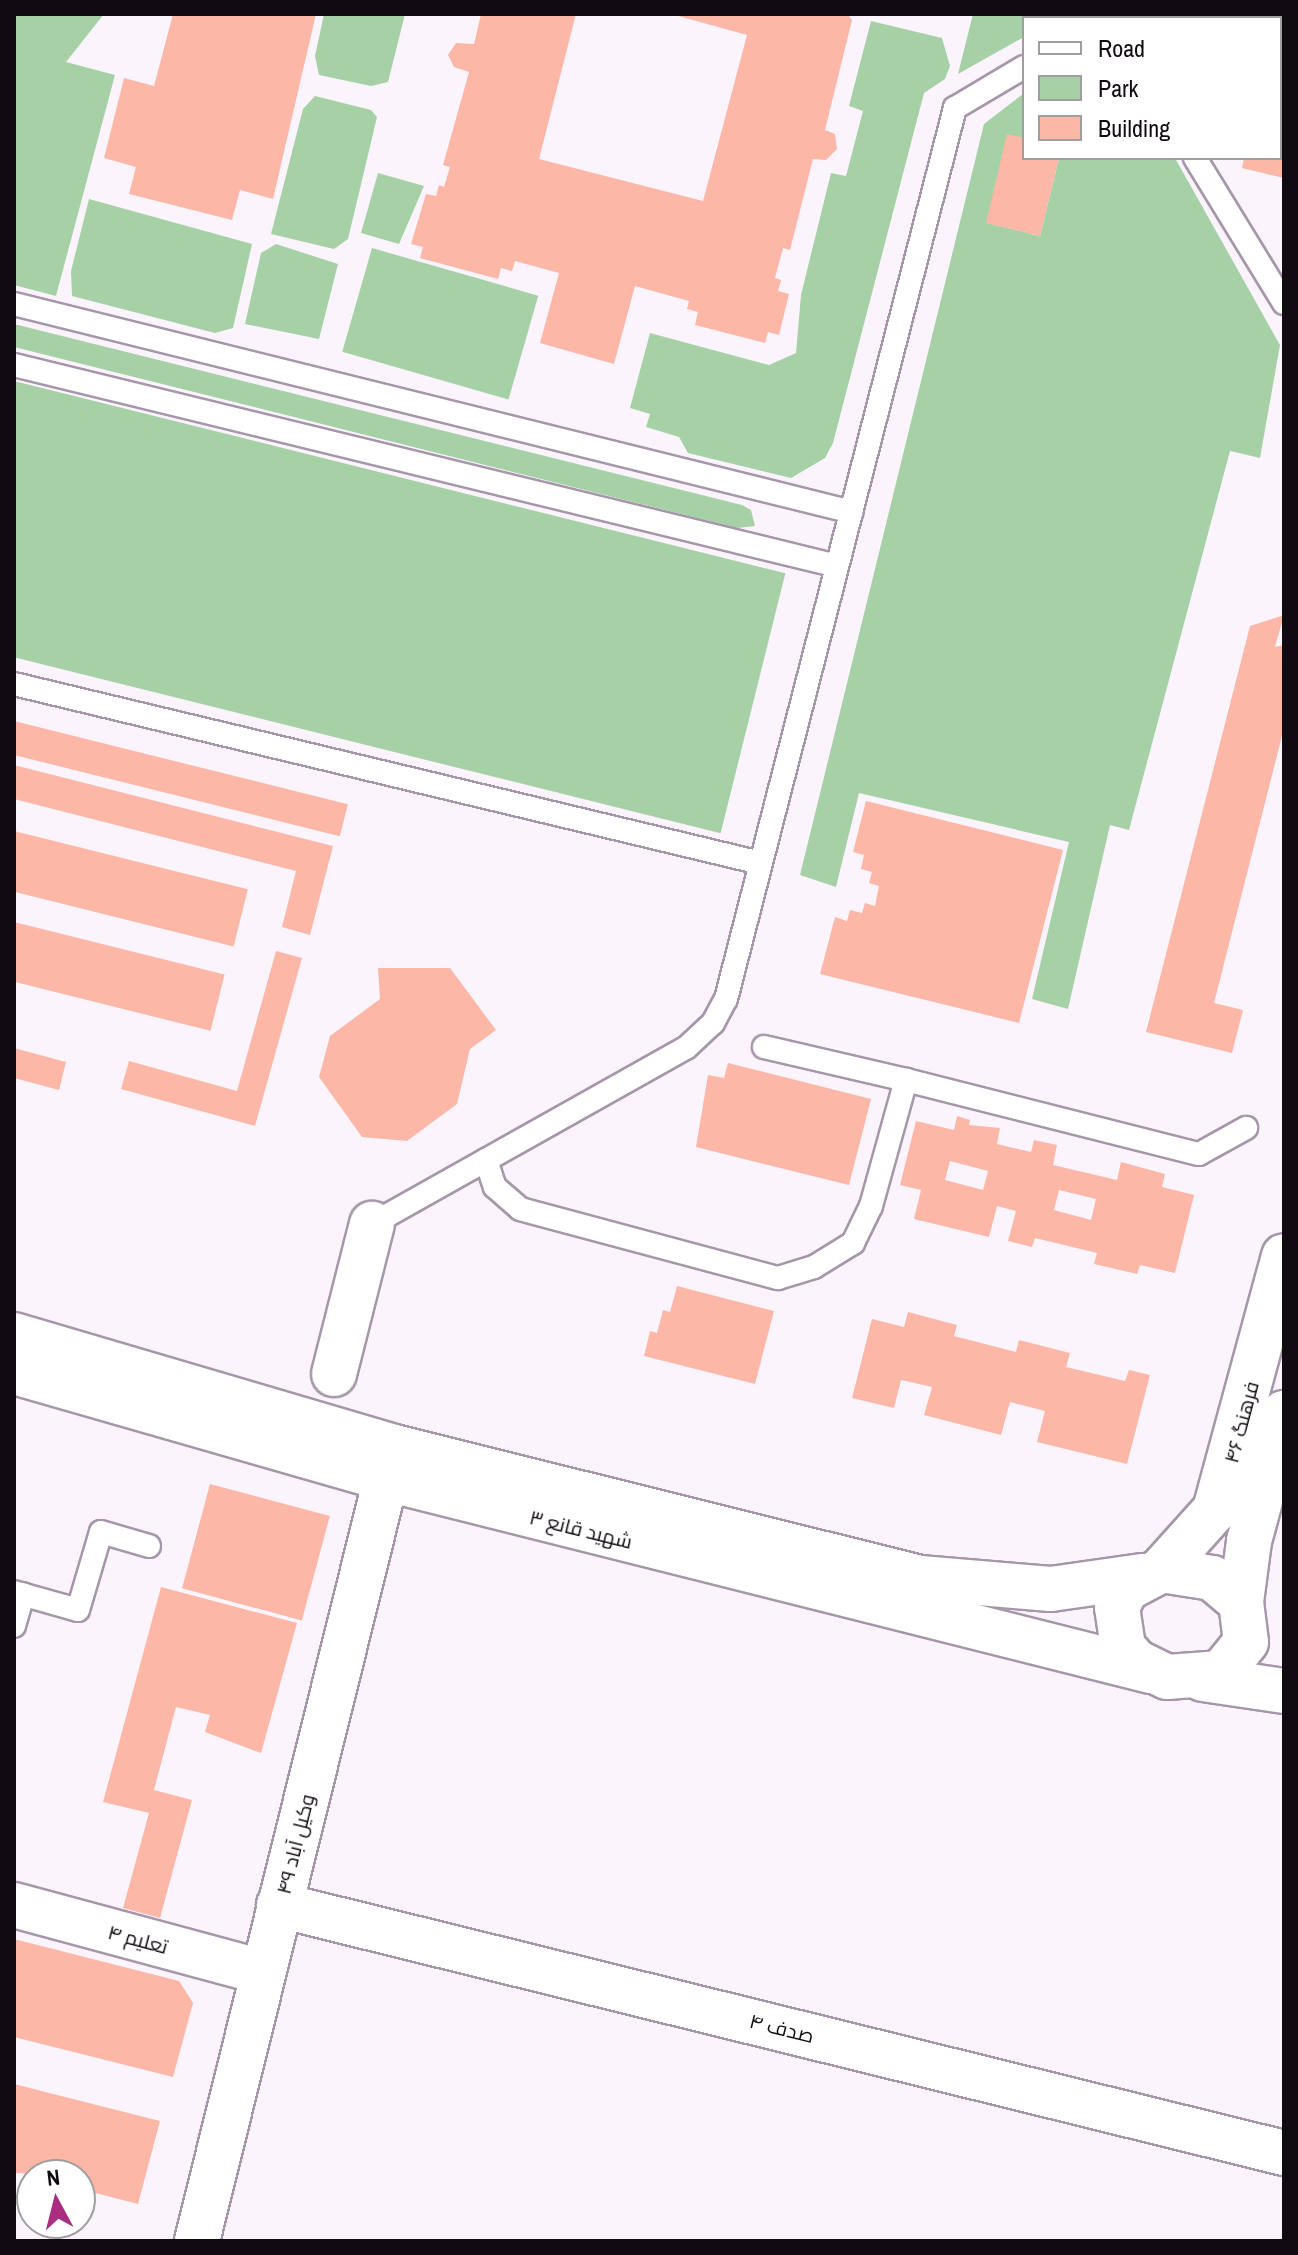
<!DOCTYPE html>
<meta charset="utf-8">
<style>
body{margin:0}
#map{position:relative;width:1298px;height:2255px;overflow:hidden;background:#fcf4fd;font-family:"Archivo Narrow",Cairo,sans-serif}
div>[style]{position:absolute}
.green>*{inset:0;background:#a6d0a6;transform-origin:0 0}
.building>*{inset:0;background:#fcb7a7;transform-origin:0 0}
.roads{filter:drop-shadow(2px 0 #a696aa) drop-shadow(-2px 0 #a696aa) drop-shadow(0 2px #a696aa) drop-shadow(0 -2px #a696aa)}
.lane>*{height:22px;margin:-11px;padding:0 11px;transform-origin:11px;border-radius:11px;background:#fff}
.street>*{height:44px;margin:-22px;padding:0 22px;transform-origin:22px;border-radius:22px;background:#fff}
span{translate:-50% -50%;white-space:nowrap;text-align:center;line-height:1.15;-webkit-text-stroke:6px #fff;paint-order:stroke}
.street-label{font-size:20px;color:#100a11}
.frame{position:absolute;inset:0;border:16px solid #100a11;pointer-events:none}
.legend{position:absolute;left:1022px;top:16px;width:260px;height:144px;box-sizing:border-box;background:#fff;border:2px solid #9f9da0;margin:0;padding:10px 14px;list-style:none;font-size:24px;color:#100a11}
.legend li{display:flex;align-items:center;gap:16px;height:40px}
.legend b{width:40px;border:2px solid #9f9da0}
.north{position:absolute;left:16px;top:2159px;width:80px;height:80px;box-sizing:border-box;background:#fff;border:2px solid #9f9da0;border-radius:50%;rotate:353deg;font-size:22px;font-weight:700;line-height:32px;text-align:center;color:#100a11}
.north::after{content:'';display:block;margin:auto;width:28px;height:36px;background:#a92e82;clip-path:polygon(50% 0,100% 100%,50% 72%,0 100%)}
</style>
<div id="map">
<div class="green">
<i style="clip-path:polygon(14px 14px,104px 14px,66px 62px,115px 75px,56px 296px,14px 285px)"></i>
<i style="clip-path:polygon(324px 14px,405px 14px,388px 82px,371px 86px,319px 75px,315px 56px)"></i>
<i style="clip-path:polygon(973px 14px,1059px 14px,1024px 18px,1024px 37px,958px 74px)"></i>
<i style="clip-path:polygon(871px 21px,942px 38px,950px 66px,945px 79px,924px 93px,833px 443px,825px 458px,791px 478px,688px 453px,679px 437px,646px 427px,650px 414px,630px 408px,650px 333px,769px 365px,796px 353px,801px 295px,831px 173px,846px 176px,863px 111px,849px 106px)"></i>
<i style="clip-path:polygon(1024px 93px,1024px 138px,987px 223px,1040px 236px,1059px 158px,1175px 158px,1280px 345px,1260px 458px,1230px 451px,1129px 830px,1110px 825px,1068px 1009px,1032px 999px,1069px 842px,859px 793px,836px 887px,800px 875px,984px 124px)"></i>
<i style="clip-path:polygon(315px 96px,371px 110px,377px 117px,348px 239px,334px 249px,271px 234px,303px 109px)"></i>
<i style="clip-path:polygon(378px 173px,424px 186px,399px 244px,361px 233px)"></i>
<i style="clip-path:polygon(89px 199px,252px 244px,233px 328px,215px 333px,72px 296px,71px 271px)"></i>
<i style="clip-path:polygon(276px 244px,338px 264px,319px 339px,245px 324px,261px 253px)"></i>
<i style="left:372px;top:248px;width:173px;height:108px;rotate:16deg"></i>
<i style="clip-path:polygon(14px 324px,742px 505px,751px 510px,755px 526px,737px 528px,14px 347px)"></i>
<i style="left:14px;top:381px;width:795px;height:268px;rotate:14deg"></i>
</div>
<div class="building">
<i style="clip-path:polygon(173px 14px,316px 14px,273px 199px,240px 190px,232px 220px,129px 194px,136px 167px,104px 158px,124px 78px,154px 86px)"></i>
<i style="clip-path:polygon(481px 14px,576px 14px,539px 159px,703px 201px,747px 35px,671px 14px,847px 14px,852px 20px,825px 130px,835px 134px,837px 149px,826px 160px,813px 159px,790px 250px,783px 248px,775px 278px,781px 280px,778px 291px,789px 294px,779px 335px,768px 332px,765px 343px,695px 325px,698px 312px,687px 309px,689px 301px,635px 286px,614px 364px,540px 343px,559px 273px,515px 261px,512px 271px,501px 268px,498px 279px,420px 258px,423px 247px,411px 244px,426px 194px,436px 196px,439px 185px,444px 187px,450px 167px,443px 165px,469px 72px,454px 67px,448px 55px,456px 43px,474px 44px)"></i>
<i style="clip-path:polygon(1280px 38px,1284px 39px,1284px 178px,1242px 168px,1244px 158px,1280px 158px)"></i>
<i style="clip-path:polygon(1007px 134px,1024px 138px,1024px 158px,1059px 158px,1040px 236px,986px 223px)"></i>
<i style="clip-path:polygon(1284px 615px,1275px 647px,1284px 645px,1284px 728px,1214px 1003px,1243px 1010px,1232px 1053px,1146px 1032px,1250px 626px)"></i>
<i style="left:14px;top:721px;width:344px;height:33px;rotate:14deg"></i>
<i style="clip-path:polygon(14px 765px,333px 846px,310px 935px,282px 927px,296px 871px,14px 799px)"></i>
<i style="clip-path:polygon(866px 801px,1063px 850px,1019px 1023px,820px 974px,835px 917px,847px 921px,850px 910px,862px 913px,865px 903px,875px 906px,879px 886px,869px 883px,872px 872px,861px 869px,864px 855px,853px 852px)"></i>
<i style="left:14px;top:831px;width:241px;height:59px;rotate:14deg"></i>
<i style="left:14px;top:922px;width:217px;height:58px;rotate:14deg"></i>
<i style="clip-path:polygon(276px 951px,302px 958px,255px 1126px,121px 1089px,129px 1061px,237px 1091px)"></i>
<i style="clip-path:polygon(378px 968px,450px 968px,496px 1030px,470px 1049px,457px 1104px,407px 1141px,362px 1137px,319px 1077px,330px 1036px,380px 999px)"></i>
<i style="clip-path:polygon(14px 1048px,66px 1062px,59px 1090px,14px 1078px)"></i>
<i style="clip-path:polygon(728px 1063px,871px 1099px,849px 1185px,696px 1147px,708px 1075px,724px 1078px)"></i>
<i style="clip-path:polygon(evenodd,957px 1116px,970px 1120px,969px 1125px,1000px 1128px,997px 1144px,1031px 1152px,1034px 1140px,1057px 1145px,1053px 1165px,1117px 1180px,1121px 1162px,1165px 1174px,1162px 1187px,1194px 1195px,1175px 1273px,1140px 1265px,1137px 1274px,1094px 1264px,1097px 1253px,1035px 1238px,1032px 1247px,1008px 1241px,1016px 1211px,997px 1206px,989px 1237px,914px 1219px,921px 1190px,900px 1185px,916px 1121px,954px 1130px,957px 1116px,950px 1161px,988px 1171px,983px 1190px,945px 1180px,950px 1161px,957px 1116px,1059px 1190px,1096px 1199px,1091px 1220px,1054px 1210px,1059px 1190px)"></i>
<i style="clip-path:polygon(677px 1286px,774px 1311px,755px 1384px,644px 1356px,650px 1331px,657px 1333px,663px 1310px,670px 1312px)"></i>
<i style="clip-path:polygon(908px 1312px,957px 1325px,954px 1336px,1016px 1352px,1019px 1340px,1070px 1353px,1066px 1367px,1125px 1381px,1129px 1370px,1150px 1375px,1127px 1464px,1037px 1442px,1045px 1411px,1010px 1402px,1001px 1435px,924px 1415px,932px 1387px,901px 1380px,894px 1408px,852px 1398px,872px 1319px,904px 1327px)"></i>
<i style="left:210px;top:1484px;width:124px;height:108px;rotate:15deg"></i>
<i style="clip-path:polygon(161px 1587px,297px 1623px,261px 1753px,205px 1732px,210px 1715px,176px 1707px,154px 1790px,192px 1800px,160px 1918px,123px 1908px,149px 1813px,103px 1802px)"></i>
<i style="clip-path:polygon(14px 1939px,179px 1981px,193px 2003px,173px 2077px,14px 2037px)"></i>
<i style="clip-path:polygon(14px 2084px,160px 2121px,138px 2204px,80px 2189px,80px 2175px,14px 2173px)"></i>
</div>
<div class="roads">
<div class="lane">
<i style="left:1106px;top:14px;width:5px;rotate:53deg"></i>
<i style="left:1195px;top:158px;width:170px;rotate:58.5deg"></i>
<i style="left:14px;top:304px;width:863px;rotate:13.94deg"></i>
<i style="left:14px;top:365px;width:847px;rotate:13.72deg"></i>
<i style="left:14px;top:684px;width:768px;rotate:13.48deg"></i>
<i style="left:764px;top:1047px;width:146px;rotate:13.1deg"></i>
<i style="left:486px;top:1160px;width:28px;rotate:72deg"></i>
<i style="left:495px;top:1187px;width:33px;rotate:41deg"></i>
<i style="left:520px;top:1209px;width:267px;rotate:15deg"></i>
<i style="left:778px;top:1278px;width:38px;rotate:-17deg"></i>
<i style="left:814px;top:1267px;width:46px;rotate:-31.6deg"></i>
<i style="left:853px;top:1243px;width:41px;rotate:-64.1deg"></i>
<i style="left:871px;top:1206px;width:131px;rotate:-74.5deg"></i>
<i style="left:906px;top:1080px;width:302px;rotate:14.2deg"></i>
<i style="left:1199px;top:1154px;width:54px;rotate:-29deg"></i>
<i style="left:372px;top:1224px;width:360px;rotate:-29.3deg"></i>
<i style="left:686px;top:1048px;width:37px;rotate:-43deg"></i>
<i style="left:713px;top:1023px;width:27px;rotate:-62deg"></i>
<i style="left:726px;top:999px;width:920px;rotate:-75.59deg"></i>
<i style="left:955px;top:108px;width:80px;rotate:-30.7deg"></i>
<i style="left:14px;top:1592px;width:66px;rotate:15.7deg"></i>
<i style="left:78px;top:1610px;width:81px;rotate:-73.6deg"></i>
<i style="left:101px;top:1532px;width:50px;rotate:16.3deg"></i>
<i style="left:14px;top:1626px;width:33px;rotate:-74deg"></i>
</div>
<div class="street">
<i style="left:14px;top:1335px;width:396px;rotate:16.4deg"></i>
<i style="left:394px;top:1447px;width:542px;rotate:13.98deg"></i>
<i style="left:920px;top:1578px;width:131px;rotate:4.8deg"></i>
<i style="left:1051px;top:1589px;width:92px;rotate:-8.1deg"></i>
<i style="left:14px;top:1372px;width:388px;rotate:16deg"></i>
<i style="left:387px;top:1479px;width:788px;rotate:14.11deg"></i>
<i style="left:334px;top:1374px;width:155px;rotate:-75.8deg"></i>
<i style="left:1161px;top:1570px;width:52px;rotate:8.9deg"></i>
<i style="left:1212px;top:1578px;width:38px;rotate:40deg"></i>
<i style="left:1241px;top:1602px;width:40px;rotate:82.9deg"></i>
<i style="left:1246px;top:1642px;width:40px;rotate:129deg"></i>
<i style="left:1221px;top:1673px;width:54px;rotate:175.8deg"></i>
<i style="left:1167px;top:1677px;width:34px;rotate:-154deg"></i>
<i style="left:1136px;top:1662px;width:20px;rotate:-131deg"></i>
<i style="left:1123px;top:1647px;width:40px;rotate:-98.5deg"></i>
<i style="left:1117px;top:1607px;width:20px;rotate:-63deg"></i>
<i style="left:1126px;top:1589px;width:40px;rotate:-28deg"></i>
<i style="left:1161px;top:1570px;width:81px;rotate:-48deg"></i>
<i style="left:1215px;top:1510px;width:263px;rotate:-74.8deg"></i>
<i style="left:1241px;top:1602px;width:62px;rotate:-82.5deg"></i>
<i style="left:1249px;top:1541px;width:133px;rotate:-74.7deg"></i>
<i style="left:1203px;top:1679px;width:82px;rotate:8.4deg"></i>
<i style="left:14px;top:1905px;width:257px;rotate:15.1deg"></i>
<i style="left:279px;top:1905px;width:1035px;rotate:13.86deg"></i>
<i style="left:197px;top:2241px;width:815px;rotate:-76.08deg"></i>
</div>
</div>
<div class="street-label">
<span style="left:1241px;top:1422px;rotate:-75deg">فرهنگ ۴۶</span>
<span style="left:581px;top:1529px;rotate:14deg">شهید قانع ۳</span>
<span style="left:295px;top:1844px;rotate:-76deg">وکیل آباد ۴۹</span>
<span style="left:138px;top:1939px;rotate:15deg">تعلیم ۴</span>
<span style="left:782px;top:2028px;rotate:14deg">صدف ۴</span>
</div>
<div class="frame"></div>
<ul class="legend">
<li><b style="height:10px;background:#fff"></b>Road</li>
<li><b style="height:22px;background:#a6d0a6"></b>Park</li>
<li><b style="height:22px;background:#fcb7a7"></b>Building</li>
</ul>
<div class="north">N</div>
</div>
